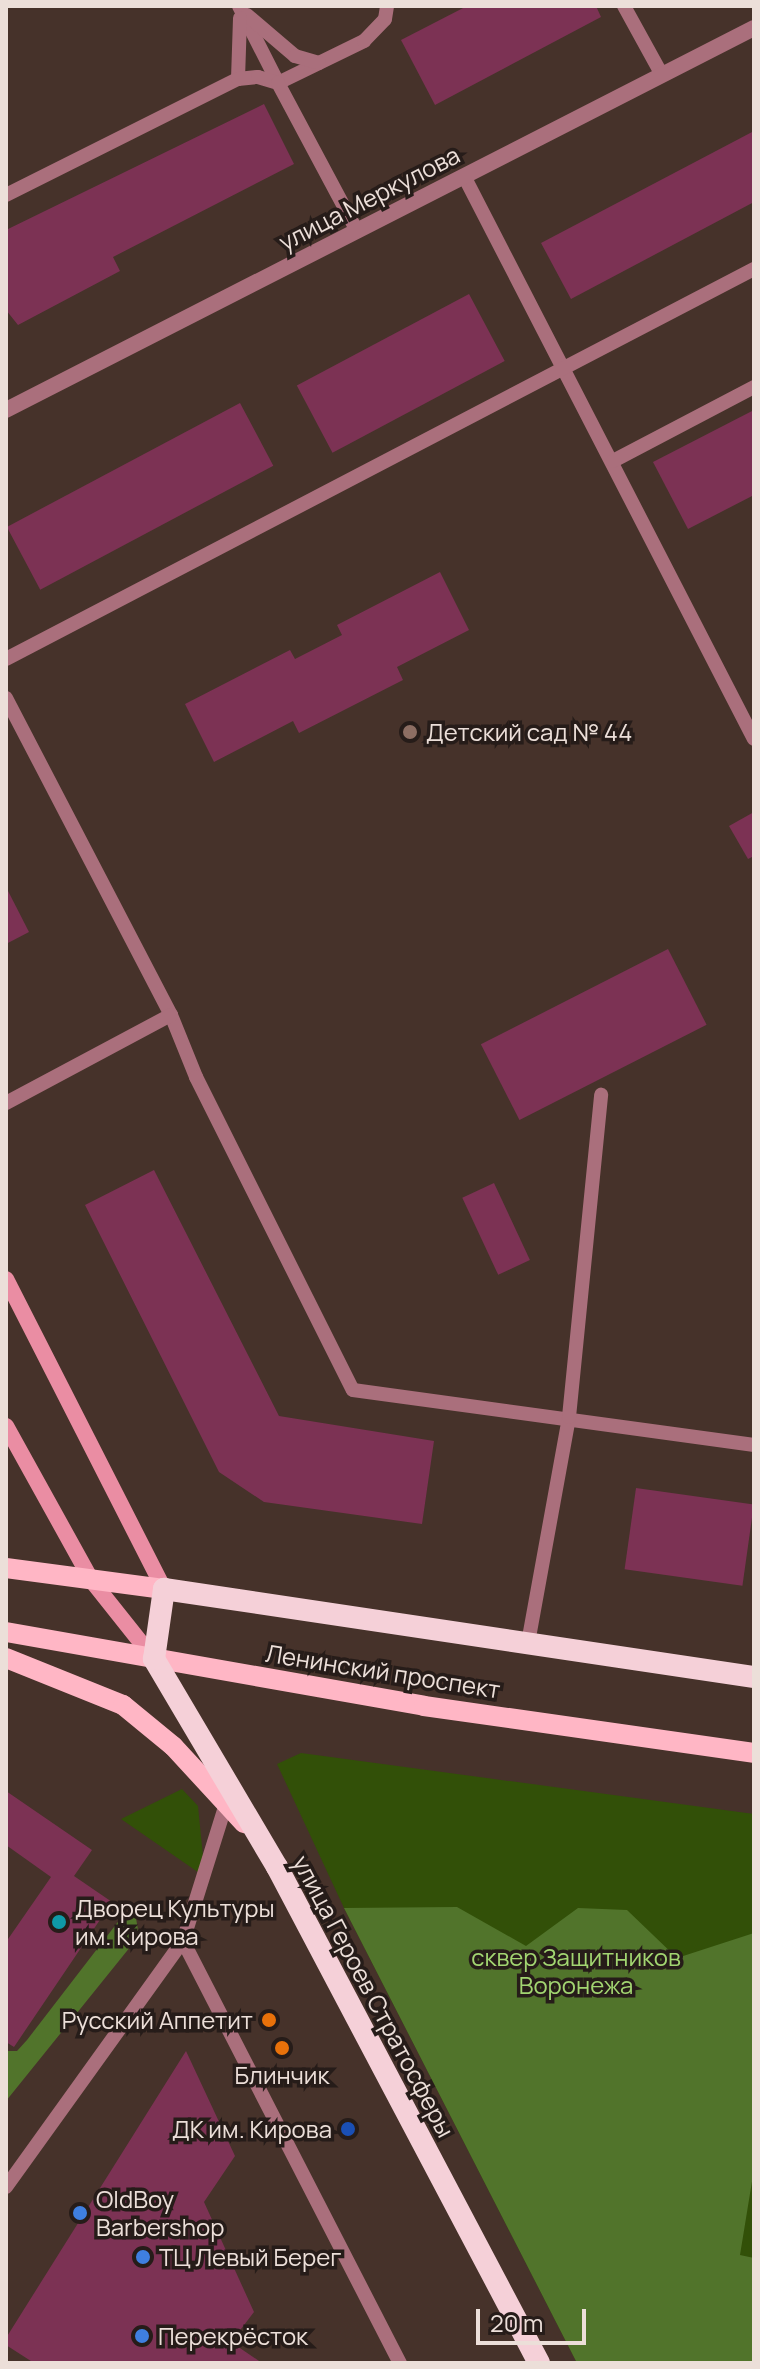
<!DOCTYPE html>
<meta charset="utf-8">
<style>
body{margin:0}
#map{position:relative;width:760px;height:2369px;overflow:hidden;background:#46322a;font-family:Manrope,sans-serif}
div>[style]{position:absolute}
.green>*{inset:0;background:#325008}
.forest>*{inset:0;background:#51742b}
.building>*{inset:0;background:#7c3254;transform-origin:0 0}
.service>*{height:14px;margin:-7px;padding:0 7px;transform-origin:7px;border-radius:7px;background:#aa6f7c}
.minor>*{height:16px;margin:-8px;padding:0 8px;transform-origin:8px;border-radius:8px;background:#aa6f7c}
.secondary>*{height:16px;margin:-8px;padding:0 8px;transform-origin:8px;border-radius:8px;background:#ea8da3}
.primary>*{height:20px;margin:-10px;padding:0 10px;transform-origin:10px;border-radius:10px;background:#ffb6c5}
.trunk>*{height:22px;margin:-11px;padding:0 11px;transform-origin:11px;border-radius:11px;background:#f5d0d8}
.dots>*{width:22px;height:22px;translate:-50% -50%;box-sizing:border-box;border:4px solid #261c19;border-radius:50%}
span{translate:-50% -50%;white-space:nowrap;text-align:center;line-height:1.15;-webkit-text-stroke:7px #261c19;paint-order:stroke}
.street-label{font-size:24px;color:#ecdfd9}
.poi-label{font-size:24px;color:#ecdfd9}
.left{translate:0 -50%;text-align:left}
.right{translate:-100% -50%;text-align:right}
.park-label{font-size:24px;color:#a2d571}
.frame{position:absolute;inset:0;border:8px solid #ecdfd9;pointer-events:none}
.scale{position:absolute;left:476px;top:2309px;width:110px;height:36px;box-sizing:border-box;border:4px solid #ecdfd9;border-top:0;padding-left:10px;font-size:24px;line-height:28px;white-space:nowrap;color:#ecdfd9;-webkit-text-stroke:6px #261c19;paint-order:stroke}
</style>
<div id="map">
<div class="green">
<i style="clip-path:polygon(301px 1753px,754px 1814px,754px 2363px,577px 2363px,344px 1908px,277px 1764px)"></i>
<i style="clip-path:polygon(182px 1789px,198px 1806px,205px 1877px,121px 1819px)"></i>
</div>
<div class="forest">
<i style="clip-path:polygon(457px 1907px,526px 1946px,578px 1908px,627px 1910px,677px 1958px,754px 1933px,754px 2169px,740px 2255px,754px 2258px,754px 2363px,577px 2363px,344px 1908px)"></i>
<i style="clip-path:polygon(135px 1912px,139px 1936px,6px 2101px,6px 2051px,17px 2051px,27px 2040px,124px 1914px)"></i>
</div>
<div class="building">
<i style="clip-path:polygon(467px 6px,596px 6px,601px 17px,435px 105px,401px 40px)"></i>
<i style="clip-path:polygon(264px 104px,294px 164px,113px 257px,120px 271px,18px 325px,6px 310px,6px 230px)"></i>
<i style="clip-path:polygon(754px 131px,754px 202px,571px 299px,541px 243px)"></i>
<i style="left:469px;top:294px;width:76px;height:195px;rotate:62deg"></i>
<i style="left:240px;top:403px;width:71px;height:264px;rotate:62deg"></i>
<i style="clip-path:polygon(754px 410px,754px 495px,688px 529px,653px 462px)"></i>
<i style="clip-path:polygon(440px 572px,469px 630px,397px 667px,403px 680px,299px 733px,293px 721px,214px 762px,185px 704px,290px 650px,295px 659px,342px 635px,337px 625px)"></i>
<i style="clip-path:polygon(754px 812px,754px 856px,748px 859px,729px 826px)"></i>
<i style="clip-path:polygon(6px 887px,29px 932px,6px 944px)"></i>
<i style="left:668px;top:949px;width:85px;height:210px;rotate:63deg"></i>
<i style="clip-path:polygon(154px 1170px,279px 1416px,434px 1441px,422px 1524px,264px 1502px,219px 1472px,85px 1205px)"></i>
<i style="left:494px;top:1183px;width:85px;height:35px;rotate:65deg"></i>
<i style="left:636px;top:1488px;width:119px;height:82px;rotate:8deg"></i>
<i style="clip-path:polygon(6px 1791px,92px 1850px,74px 1876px,112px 1902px,14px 2047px,6px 2042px,6px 1942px,51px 1877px,6px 1845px)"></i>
<i style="clip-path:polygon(186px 2051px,235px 2156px,204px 2202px,254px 2312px,231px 2342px,262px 2363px,34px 2363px,6px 2345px,6px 2338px)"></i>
</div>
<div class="service">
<i style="left:239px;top:6px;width:86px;rotate:63.1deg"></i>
<i style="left:278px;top:83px;width:96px;rotate:-26deg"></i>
<i style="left:364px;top:41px;width:30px;rotate:-46deg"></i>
<i style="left:385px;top:19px;width:13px;rotate:-81deg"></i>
<i style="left:624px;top:6px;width:79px;rotate:61.2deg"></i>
<i style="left:247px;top:15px;width:63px;rotate:40.5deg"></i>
<i style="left:295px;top:56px;width:25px;rotate:16deg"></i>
<i style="left:238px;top:79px;width:61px;rotate:-88.1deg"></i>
<i style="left:464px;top:176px;width:633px;rotate:62.75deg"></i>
<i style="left:6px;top:195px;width:259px;rotate:-26.6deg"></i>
<i style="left:238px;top:79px;width:20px;rotate:-6deg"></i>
<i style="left:258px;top:77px;width:21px;rotate:17deg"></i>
<i style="left:278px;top:83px;width:168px;rotate:61.9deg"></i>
<i style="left:613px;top:461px;width:159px;rotate:-27.7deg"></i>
<i style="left:6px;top:659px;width:844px;rotate:-27.54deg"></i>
<i style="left:6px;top:698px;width:357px;rotate:62.5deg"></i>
<i style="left:171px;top:1015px;width:67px;rotate:68deg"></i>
<i style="left:196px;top:1077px;width:350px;rotate:63.4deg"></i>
<i style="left:353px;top:1390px;width:405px;rotate:7.8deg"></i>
<i style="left:6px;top:1103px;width:187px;rotate:-28.1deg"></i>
<i style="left:528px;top:1643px;width:230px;rotate:-79.7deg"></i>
<i style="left:569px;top:1417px;width:324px;rotate:-84.3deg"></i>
<i style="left:183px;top:1941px;width:475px;rotate:62.8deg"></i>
<i style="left:6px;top:2187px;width:303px;rotate:-54.3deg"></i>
<i style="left:183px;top:1941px;width:144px;rotate:-72.6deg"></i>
</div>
<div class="minor">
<i style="left:6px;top:410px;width:840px;rotate:-27.05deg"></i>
</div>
<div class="secondary">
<i style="left:6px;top:1279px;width:348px;rotate:63deg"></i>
<i style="left:6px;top:1426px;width:177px;rotate:61deg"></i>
<i style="left:92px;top:1581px;width:100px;rotate:51.5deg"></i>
</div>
<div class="primary">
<i style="left:6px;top:1568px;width:159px;rotate:7.6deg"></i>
<i style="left:6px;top:1632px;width:424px;rotate:10deg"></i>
<i style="left:424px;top:1706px;width:333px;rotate:8.1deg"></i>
<i style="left:6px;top:1658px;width:126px;rotate:21.9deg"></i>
<i style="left:123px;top:1705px;width:65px;rotate:39.4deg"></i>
<i style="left:173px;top:1746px;width:105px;rotate:47.3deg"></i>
</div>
<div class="trunk">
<i style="left:539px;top:2363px;width:561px;rotate:-117.84deg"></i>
<i style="left:277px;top:1867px;width:242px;rotate:-120.6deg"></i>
<i style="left:154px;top:1659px;width:71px;rotate:-81.9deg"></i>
<i style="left:164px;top:1589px;width:597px;rotate:8.48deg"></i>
</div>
<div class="dots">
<i style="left:410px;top:732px;background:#8d6e63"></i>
<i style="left:59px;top:1922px;background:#0f9aa8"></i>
<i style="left:269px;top:2020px;background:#e8710a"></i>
<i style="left:282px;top:2048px;background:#e8710a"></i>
<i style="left:348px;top:2129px;background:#1a4fb4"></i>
<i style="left:80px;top:2213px;background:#3f7fe0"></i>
<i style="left:143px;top:2257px;background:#3f7fe0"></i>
<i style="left:142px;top:2336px;background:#3f7fe0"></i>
</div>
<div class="street-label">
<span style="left:369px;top:198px;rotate:-27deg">улица Меркулова</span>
<span style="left:383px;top:1671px;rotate:9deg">Ленинский проспект</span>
<span style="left:374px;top:1996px;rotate:62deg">улица Героев Стратосферы</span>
</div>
<div class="poi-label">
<span class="left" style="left:426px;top:732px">Детский сад № 44</span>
<span class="left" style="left:75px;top:1922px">Дворец Культуры<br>им. Кирова</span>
<span class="right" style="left:253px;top:2020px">Русский Аппетит</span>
<span style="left:282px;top:2075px">Блинчик</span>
<span class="right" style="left:332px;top:2129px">ДК им. Кирова</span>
<span class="left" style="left:96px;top:2213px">OldBoy<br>Barbershop</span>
<span class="left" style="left:159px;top:2257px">ТЦ Левый Берег</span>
<span class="left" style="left:158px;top:2336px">Перекрёсток</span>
</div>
<div class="park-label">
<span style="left:576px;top:1971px">сквер Защитников<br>Воронежа</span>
</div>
<div class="frame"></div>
<div class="scale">20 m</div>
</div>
